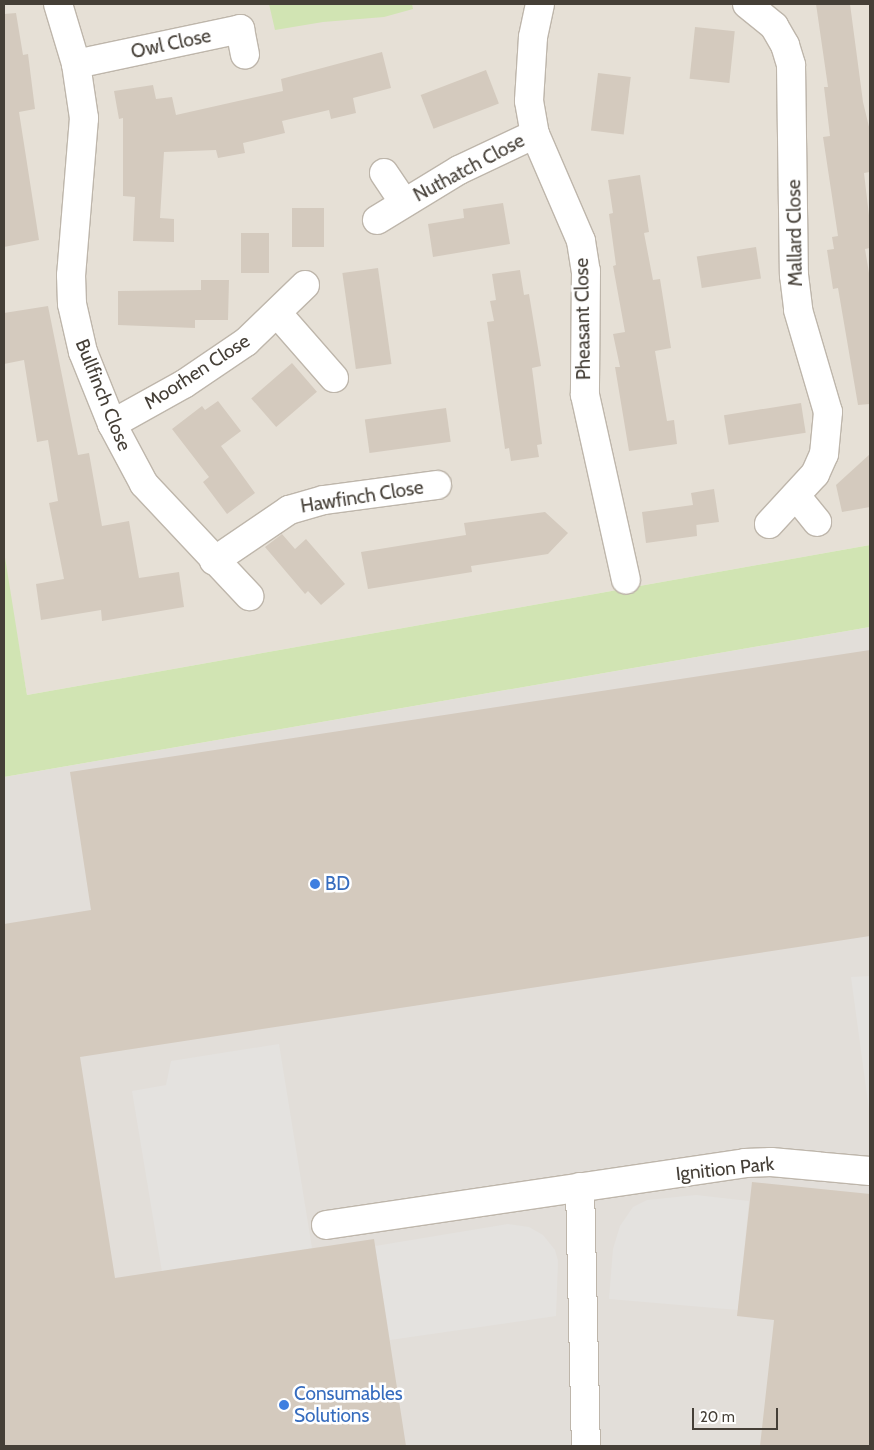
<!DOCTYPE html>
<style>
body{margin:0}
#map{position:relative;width:874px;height:1450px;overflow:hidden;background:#f3efe8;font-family:Cabin,sans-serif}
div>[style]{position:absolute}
.residential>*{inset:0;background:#e6e0d6}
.industrial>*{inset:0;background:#e2ded9}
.green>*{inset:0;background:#d1e4b3}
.parking>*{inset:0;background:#e4e2df}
.building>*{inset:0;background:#d4cabe;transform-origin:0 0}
.roads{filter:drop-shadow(1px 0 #beb6ab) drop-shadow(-1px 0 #beb6ab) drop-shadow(0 1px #beb6ab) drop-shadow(0 -1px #beb6ab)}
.minor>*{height:28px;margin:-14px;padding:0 14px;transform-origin:14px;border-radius:14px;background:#fff}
.dots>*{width:14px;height:14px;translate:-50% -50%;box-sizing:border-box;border:2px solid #fff;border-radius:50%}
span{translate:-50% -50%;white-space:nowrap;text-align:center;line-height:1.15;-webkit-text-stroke:5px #fff;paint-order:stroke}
.street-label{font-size:19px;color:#453f37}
.shop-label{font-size:19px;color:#366cbe}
.left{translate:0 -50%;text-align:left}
.frame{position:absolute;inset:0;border:5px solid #453f37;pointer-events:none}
.scale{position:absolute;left:692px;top:1408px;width:86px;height:22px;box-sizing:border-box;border:2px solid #453f37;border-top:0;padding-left:6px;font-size:15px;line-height:18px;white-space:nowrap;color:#453f37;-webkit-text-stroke:4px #fff;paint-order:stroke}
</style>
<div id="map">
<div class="residential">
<i style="clip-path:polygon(4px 4px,870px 4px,870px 545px,27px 695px,4px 560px)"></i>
</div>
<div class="industrial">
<i style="clip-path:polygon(870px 627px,870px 1446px,4px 1446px,4px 777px)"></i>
</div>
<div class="green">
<i style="clip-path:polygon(269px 4px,412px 4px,413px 9px,384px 17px,323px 22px,275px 30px)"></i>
<i style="clip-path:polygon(870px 545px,870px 627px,4px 777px,4px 551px,27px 695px)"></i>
</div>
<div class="parking">
<i style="clip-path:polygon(870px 976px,870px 1117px,851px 977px)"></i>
<i style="clip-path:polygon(279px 1044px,312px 1248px,162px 1272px,132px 1091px,166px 1085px,171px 1061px)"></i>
<i style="clip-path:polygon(696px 1195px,749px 1201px,738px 1310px,609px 1299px,613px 1249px,620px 1226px,633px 1207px,647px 1200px)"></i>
<i style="clip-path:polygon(508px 1224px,529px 1227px,543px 1235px,555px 1250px,558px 1261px,556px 1316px,390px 1340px,375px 1246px)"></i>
</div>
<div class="building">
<i style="clip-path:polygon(816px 4px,850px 4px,863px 102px,870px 131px,870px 172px,864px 173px,870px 224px,870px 248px,865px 249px,870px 279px,870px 404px,858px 405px,838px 288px,833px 289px,827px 250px,834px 249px,832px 237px,838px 236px,823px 137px,830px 136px,824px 87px,828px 87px)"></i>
<i style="clip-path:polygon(16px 13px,23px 55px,28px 54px,35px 109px,19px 112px,39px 240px,4px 247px,4px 14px)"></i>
<i style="left:695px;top:27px;width:40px;height:52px;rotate:6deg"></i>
<i style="clip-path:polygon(382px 52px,391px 88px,353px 98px,356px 113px,331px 119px,329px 110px,282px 121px,285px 133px,243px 143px,245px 153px,218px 158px,216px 150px,164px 152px,160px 218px,174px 219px,174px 242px,133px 241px,135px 197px,123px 196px,123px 118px,119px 119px,114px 91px,153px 85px,156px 99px,172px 97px,176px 115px,283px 91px,281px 79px)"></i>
<i style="left:486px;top:70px;width:36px;height:70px;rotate:69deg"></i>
<i style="left:598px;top:73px;width:33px;height:58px;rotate:7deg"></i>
<i style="clip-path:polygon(640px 175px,649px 232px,644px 233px,653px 280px,660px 279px,671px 348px,655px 351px,667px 421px,674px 420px,677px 444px,629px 451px,615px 367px,620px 367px,613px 334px,625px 332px,613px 266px,616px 265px,609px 214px,613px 213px,608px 180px)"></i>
<i style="clip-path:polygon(503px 203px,510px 244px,433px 257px,428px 224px,464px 218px,463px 209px)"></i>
<i style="left:292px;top:208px;width:32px;height:39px"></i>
<i style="left:241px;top:233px;width:28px;height:40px"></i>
<i style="left:756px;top:247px;width:32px;height:60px;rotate:81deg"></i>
<i style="left:378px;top:268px;width:97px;height:36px;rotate:82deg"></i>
<i style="clip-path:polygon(520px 270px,524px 295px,529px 294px,541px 366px,532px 368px,542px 444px,537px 445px,539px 457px,511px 461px,509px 448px,505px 449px,487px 322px,494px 321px,490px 301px,496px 300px,492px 274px)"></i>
<i style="clip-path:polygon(201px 280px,229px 280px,228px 320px,195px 320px,195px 328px,118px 325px,118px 291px,201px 290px)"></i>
<i style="clip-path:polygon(48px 306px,78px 455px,89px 453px,102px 526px,129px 521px,139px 578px,179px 572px,184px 607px,102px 621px,101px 610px,41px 620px,36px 584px,64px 579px,49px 503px,58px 501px,48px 440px,37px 442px,24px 360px,4px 364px,4px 313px)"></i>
<i style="left:292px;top:363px;width:38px;height:54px;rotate:49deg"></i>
<i style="clip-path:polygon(218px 401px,241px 431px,221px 446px,255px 493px,227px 514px,203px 482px,209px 477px,172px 429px,202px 406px,205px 410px)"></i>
<i style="left:801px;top:403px;width:30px;height:78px;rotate:81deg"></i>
<i style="left:446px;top:408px;width:34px;height:82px;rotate:82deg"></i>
<i style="clip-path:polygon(870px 454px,870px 507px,842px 512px,836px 485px)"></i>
<i style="clip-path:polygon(714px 489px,719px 522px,696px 525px,696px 519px,697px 536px,646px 543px,642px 512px,693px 505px,691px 493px)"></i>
<i style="clip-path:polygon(545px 512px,568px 533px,548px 554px,471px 566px,472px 572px,368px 589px,361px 552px,466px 535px,464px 523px)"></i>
<i style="clip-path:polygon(282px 534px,295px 549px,306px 539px,345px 584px,321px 605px,308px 591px,305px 594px,265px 547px)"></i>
<i style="clip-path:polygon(870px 650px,870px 936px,80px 1057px,115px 1278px,374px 1239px,406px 1446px,4px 1446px,4px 924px,91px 910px,70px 772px)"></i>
<i style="clip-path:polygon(752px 1182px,870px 1194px,870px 1446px,760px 1446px,774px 1320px,737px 1316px)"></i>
</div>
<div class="roads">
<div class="minor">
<i style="left:58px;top:4px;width:63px;rotate:73.3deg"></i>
<i style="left:76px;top:64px;width:55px;rotate:81.6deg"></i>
<i style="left:84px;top:118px;width:158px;rotate:94.7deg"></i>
<i style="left:71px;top:275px;width:29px;rotate:88deg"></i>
<i style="left:72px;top:304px;width:49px;rotate:77.1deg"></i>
<i style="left:83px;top:352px;width:78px;rotate:68.1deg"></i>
<i style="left:112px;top:424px;width:68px;rotate:61.9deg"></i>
<i style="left:144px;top:484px;width:154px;rotate:46.8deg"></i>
<i style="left:540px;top:4px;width:34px;rotate:102deg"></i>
<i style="left:533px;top:37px;width:64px;rotate:93.6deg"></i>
<i style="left:529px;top:101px;width:34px;rotate:80deg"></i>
<i style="left:535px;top:134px;width:116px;rotate:66.7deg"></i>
<i style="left:581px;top:241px;width:30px;rotate:81deg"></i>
<i style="left:586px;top:271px;width:124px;rotate:90.5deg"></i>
<i style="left:585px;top:395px;width:189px;rotate:77.5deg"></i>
<i style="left:747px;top:4px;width:35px;rotate:39deg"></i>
<i style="left:774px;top:26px;width:22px;rotate:60deg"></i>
<i style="left:785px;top:45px;width:21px;rotate:73deg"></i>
<i style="left:791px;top:65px;width:210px;rotate:89.2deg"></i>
<i style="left:794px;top:275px;width:35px;rotate:83deg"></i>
<i style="left:798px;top:310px;width:106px;rotate:73.6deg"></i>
<i style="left:828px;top:412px;width:42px;rotate:95.4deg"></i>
<i style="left:824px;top:454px;width:22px;rotate:114deg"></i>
<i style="left:815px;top:474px;width:68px;rotate:132.6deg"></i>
<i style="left:76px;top:64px;width:168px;rotate:-12deg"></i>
<i style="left:240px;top:29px;width:26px;rotate:79deg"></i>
<i style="left:384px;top:173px;width:36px;rotate:56deg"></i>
<i style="left:377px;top:220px;width:96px;rotate:-31.4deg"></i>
<i style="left:459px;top:170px;width:84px;rotate:-25.3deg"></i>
<i style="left:278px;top:314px;width:85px;rotate:48.8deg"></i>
<i style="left:112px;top:424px;width:82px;rotate:-29.1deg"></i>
<i style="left:184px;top:384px;width:75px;rotate:-34.1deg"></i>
<i style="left:246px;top:342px;width:82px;rotate:-44deg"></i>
<i style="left:797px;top:497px;width:32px;rotate:51deg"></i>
<i style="left:214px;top:561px;width:91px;rotate:-34.2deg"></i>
<i style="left:289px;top:510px;width:36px;rotate:-16deg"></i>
<i style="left:324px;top:500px;width:114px;rotate:-7.6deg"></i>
<i style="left:580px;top:1187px;width:259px;rotate:88.7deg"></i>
<i style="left:326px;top:1225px;width:424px;rotate:-8.4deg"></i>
<i style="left:745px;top:1163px;width:26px;rotate:-2deg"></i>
<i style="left:771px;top:1162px;width:99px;rotate:5.2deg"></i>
</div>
</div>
<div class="dots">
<i style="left:315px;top:884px;background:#3f7fe0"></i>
<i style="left:284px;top:1405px;background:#3f7fe0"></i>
</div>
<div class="street-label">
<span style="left:171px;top:44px;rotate:-12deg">Owl Close</span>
<span style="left:469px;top:168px;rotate:-28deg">Nuthatch Close</span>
<span style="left:795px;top:233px;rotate:-91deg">Mallard Close</span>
<span style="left:583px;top:319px;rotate:-91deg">Pheasant Close</span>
<span style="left:197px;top:372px;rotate:-33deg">Moorhen Close</span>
<span style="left:103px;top:395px;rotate:68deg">Bullfinch Close</span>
<span style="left:362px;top:497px;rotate:-9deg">Hawfinch Close</span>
<span style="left:725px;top:1169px;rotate:-6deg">Ignition Park</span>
</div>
<div class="shop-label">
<span class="left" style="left:325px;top:884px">BD</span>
<span class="left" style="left:294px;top:1405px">Consumables<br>Solutions</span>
</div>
<div class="frame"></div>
<div class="scale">20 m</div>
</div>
